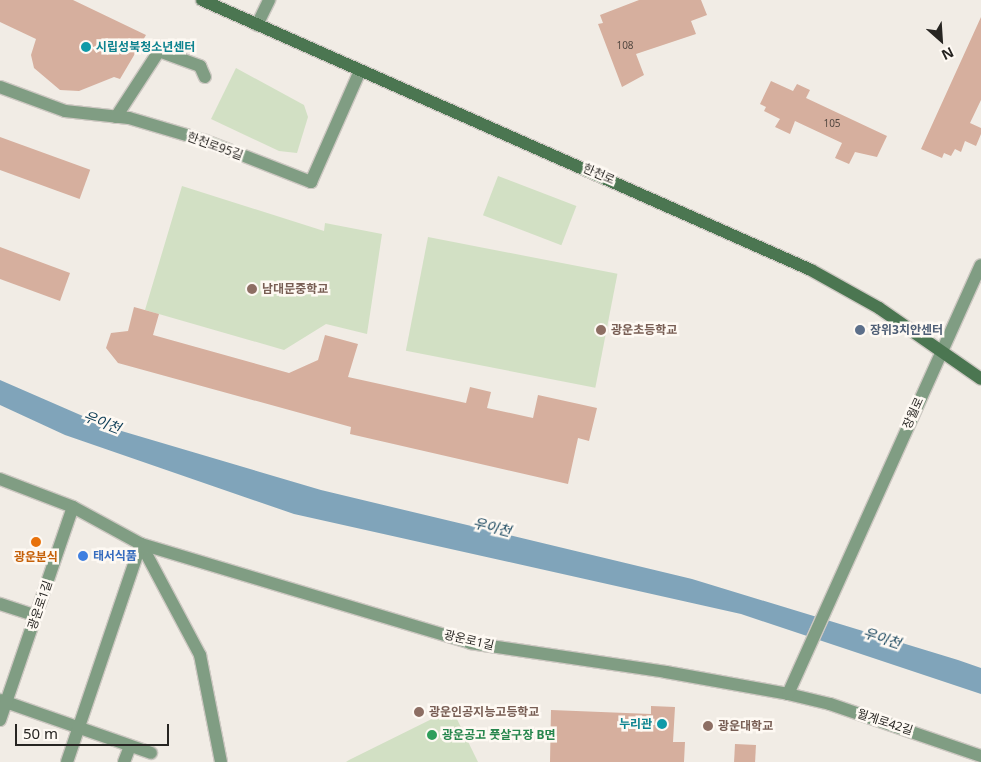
<!DOCTYPE html>
<meta charset="utf-8">
<style>
body{margin:0}
#map{position:relative;width:981px;height:762px;overflow:hidden;background:#f1ece5;font-family:"Noto Sans","Noto Sans KR",sans-serif}
div>[style]{position:absolute}
.green>*{inset:0;background:#d2e0c4;transform-origin:0 0}
.water>*{inset:0;background:#80a4ba}
.building>*{inset:0;background:#d6af9e;transform-origin:0 0}
.roads{filter:drop-shadow(1px 0 #cdc8c2) drop-shadow(-1px 0 #cdc8c2) drop-shadow(0 1px #cdc8c2) drop-shadow(0 -1px #cdc8c2)}
.service>*{height:12px;margin:-6px;padding:0 6px;transform-origin:6px;border-radius:6px;background:#809d83}
.minor>*{height:12px;margin:-6px;padding:0 6px;transform-origin:6px;border-radius:6px;background:#809d83}
.tertiary>*{height:12px;margin:-6px;padding:0 6px;transform-origin:6px;border-radius:6px;background:#809d83}
.secondary>*{height:12px;margin:-6px;padding:0 6px;transform-origin:6px;border-radius:6px;background:#4b7651}
.dots>*{width:14px;height:14px;translate:-50% -50%;box-sizing:border-box;border:2px solid #fef9f3;border-radius:50%}
span{translate:-50% -50%;white-space:nowrap;text-align:center;line-height:1.15;-webkit-text-stroke:5px #fef9f3;paint-order:stroke}
.number-label{font-size:10px;color:#534841}
.number-label span{-webkit-text-stroke-width:0}
.culture-label{font-size:12px;color:#0d838f;font-weight:700}
.left{translate:0 -50%;text-align:left}
.right{translate:-100% -50%;text-align:right}
.street-label{font-size:12px;color:#272522}
.education-label{font-size:12px;color:#785e54;font-weight:700}
.service-label{font-size:12px;color:#4e5e75;font-weight:700}
.shop-label{font-size:12px;color:#366cbe;font-weight:700}
.food-label{font-size:12px;color:#c56008;font-weight:700}
.leisure-label{font-size:12px;color:#27864d;font-weight:700}
.water-label{font-size:14px;color:#114059;font-style:italic}
.north{position:absolute;left:916px;top:15px;width:50px;height:50px;-webkit-text-stroke:4px #fef9f3;paint-order:stroke;rotate:154deg;font-size:14px;font-weight:700;line-height:20px;text-align:center;color:#272522}
.north::after{content:'';display:block;margin:auto;width:18px;height:22px;background:#272522;clip-path:polygon(50% 0,100% 100%,50% 72%,0 100%)}
.scale{position:absolute;left:15px;top:724px;width:154px;height:22px;box-sizing:border-box;border:2px solid #272522;border-top:0;padding-left:6px;font-size:15px;line-height:18px;white-space:nowrap;color:#272522;-webkit-text-stroke:4px #fef9f3;paint-order:stroke}
</style>
<div id="map">
<div class="green">
<i style="clip-path:polygon(236px 68px,304px 105px,308px 117px,297px 153px,279px 151px,211px 119px)"></i>
<i style="left:498px;top:176px;width:84px;height:42px;rotate:21deg"></i>
<i style="clip-path:polygon(182px 186px,324px 231px,325px 223px,382px 234px,367px 334px,326px 324px,284px 350px,145px 310px)"></i>
<i style="left:428px;top:237px;width:193px;height:116px;rotate:11deg"></i>
<i style="clip-path:polygon(452px 709px,478px 762px,346px 762px,349px 760px)"></i>
</div>
<div class="water">
<i style="clip-path:polygon(0 380px,108px 427px,321px 490px,692px 579px,958px 660px,981px 668px,981px 694px,741px 614px,294px 514px,65px 435px,0 405px)"></i>
</div>
<div class="building">
<i style="clip-path:polygon(0 0,73px 0,146px 35px,120px 79px,114px 77px,79px 91px,60px 90px,34px 68px,31px 55px,36px 39px,0 22px)"></i>
<i style="clip-path:polygon(639px 0,701px 0,707px 15px,691px 21px,696px 34px,636px 54px,644px 75px,622px 87px,598px 24px,603px 23px,600px 15px)"></i>
<i style="clip-path:polygon(981px 17px,981px 100px,970px 123px,981px 128px,981px 134px,976px 146px,965px 141px,961px 152px,955px 149px,951px 156px,944px 153px,942px 158px,921px 149px)"></i>
<i style="clip-path:polygon(771px 81px,793px 91px,797px 84px,810px 90px,806px 98px,887px 136px,877px 157px,855px 152px,849px 164px,835px 158px,842px 143px,795px 121px,790px 134px,775px 127px,780px 119px,764px 111px,766px 107px,760px 104px)"></i>
<i style="left:0;top:137px;width:96px;height:31px;rotate:20deg"></i>
<i style="clip-path:polygon(0 247px,70px 273px,60px 301px,0 279px)"></i>
<i style="clip-path:polygon(134px 307px,159px 314px,153px 335px,289px 373px,318px 360px,325px 335px,358px 344px,348px 377px,466px 403px,470px 387px,491px 392px,487px 408px,533px 418px,538px 395px,597px 408px,589px 441px,578px 438px,568px 484px,350px 434px,351px 427px,118px 363px,106px 348px,111px 333px,128px 331px)"></i>
<i style="clip-path:polygon(651px 706px,675px 707px,673px 742px,685px 742px,684px 762px,550px 762px,551px 710px,651px 714px)"></i>
<i style="left:735px;top:744px;width:21px;height:18px;rotate:3deg"></i>
</div>
<div class="roads">
<div class="service">
<i style="left:116px;top:117px;width:79px;rotate:-56.9deg"></i>
<i style="left:159px;top:51px;width:44px;rotate:20.1deg"></i>
<i style="left:200px;top:66px;width:12px;rotate:66deg"></i>
</div>
<div class="minor">
<i style="left:257px;top:25px;width:28px;rotate:-64deg"></i>
<i style="left:0;top:87px;width:69px;rotate:20.3deg"></i>
<i style="left:65px;top:111px;width:64px;rotate:6.2deg"></i>
<i style="left:129px;top:118px;width:80px;rotate:16.6deg"></i>
<i style="left:206px;top:141px;width:113px;rotate:21.3deg"></i>
<i style="left:311px;top:182px;width:121px;rotate:-66.2deg"></i>
<i style="left:141px;top:544px;width:126px;rotate:62deg"></i>
<i style="left:200px;top:655px;width:109px;rotate:78.9deg"></i>
<i style="left:0;top:604px;width:38px;rotate:18deg"></i>
<i style="left:0;top:700px;width:160px;rotate:19.3deg"></i>
<i style="left:0;top:720px;width:225px;rotate:-71.1deg"></i>
<i style="left:67px;top:762px;width:230px;rotate:-71.3deg"></i>
<i style="left:124px;top:762px;width:17px;rotate:-69deg"></i>
</div>
<div class="tertiary">
<i style="left:0;top:479px;width:78px;rotate:21deg"></i>
<i style="left:73px;top:507px;width:77px;rotate:28.6deg"></i>
<i style="left:141px;top:544px;width:344px;rotate:16.7deg"></i>
<i style="left:470px;top:643px;width:198px;rotate:8.4deg"></i>
<i style="left:666px;top:672px;width:124px;rotate:10.2deg"></i>
<i style="left:788px;top:694px;width:43px;rotate:13.4deg"></i>
<i style="left:830px;top:704px;width:160px;rotate:19deg"></i>
<i style="left:788px;top:694px;width:470px;rotate:-65.8deg"></i>
</div>
<div class="secondary">
<i style="left:202px;top:0;width:666px;rotate:23.91deg"></i>
<i style="left:811px;top:270px;width:78px;rotate:29.2deg"></i>
<i style="left:879px;top:308px;width:124px;rotate:34.8deg"></i>
</div>
</div>
<div class="dots">
<i style="left:86px;top:47px;background:#0f9aa8"></i>
<i style="left:252px;top:289px;background:#8d6e63"></i>
<i style="left:601px;top:330px;background:#8d6e63"></i>
<i style="left:860px;top:330px;background:#5c6f8a"></i>
<i style="left:36px;top:542px;background:#e8710a"></i>
<i style="left:83px;top:556px;background:#3f7fe0"></i>
<i style="left:419px;top:712px;background:#8d6e63"></i>
<i style="left:662px;top:724px;background:#0f9aa8"></i>
<i style="left:708px;top:726px;background:#8d6e63"></i>
<i style="left:432px;top:735px;background:#2e9e5b"></i>
</div>
<div class="number-label">
<span style="left:625px;top:46px">108</span>
<span style="left:832px;top:124px">105</span>
</div>
<div class="culture-label">
<span class="left" style="left:96px;top:47px">시립성북청소년센터</span>
<span class="right" style="left:652px;top:724px">누리관</span>
</div>
<div class="street-label">
<span style="left:215px;top:146px;rotate:20deg">한천로95길</span>
<span style="left:599px;top:174px;rotate:23deg">한천로</span>
<span style="left:913px;top:413px;rotate:-66deg">장월로</span>
<span style="left:40px;top:605px;rotate:-71deg">광운로1길</span>
<span style="left:469px;top:640px;rotate:13deg">광운로1길</span>
<span style="left:885px;top:722px;rotate:18deg">월계로42길</span>
</div>
<div class="education-label">
<span class="left" style="left:262px;top:289px">남대문중학교</span>
<span class="left" style="left:611px;top:330px">광운초등학교</span>
<span class="left" style="left:429px;top:712px">광운인공지능고등학교</span>
<span class="left" style="left:718px;top:726px">광운대학교</span>
</div>
<div class="service-label">
<span class="left" style="left:870px;top:330px">장위3치안센터</span>
</div>
<div class="shop-label">
<span class="left" style="left:93px;top:556px">태서식품</span>
</div>
<div class="food-label">
<span style="left:36px;top:557px">광운분식</span>
</div>
<div class="leisure-label">
<span class="left" style="left:442px;top:735px">광운공고 풋살구장 B면</span>
</div>
<div class="water-label">
<span style="left:102px;top:422px;rotate:21deg">우이천</span>
<span style="left:492px;top:527px;rotate:14deg">우이천</span>
<span style="left:882px;top:638px;rotate:18deg">우이천</span>
</div>
<div class="north">N</div>
<div class="scale">50 m</div>
</div>
